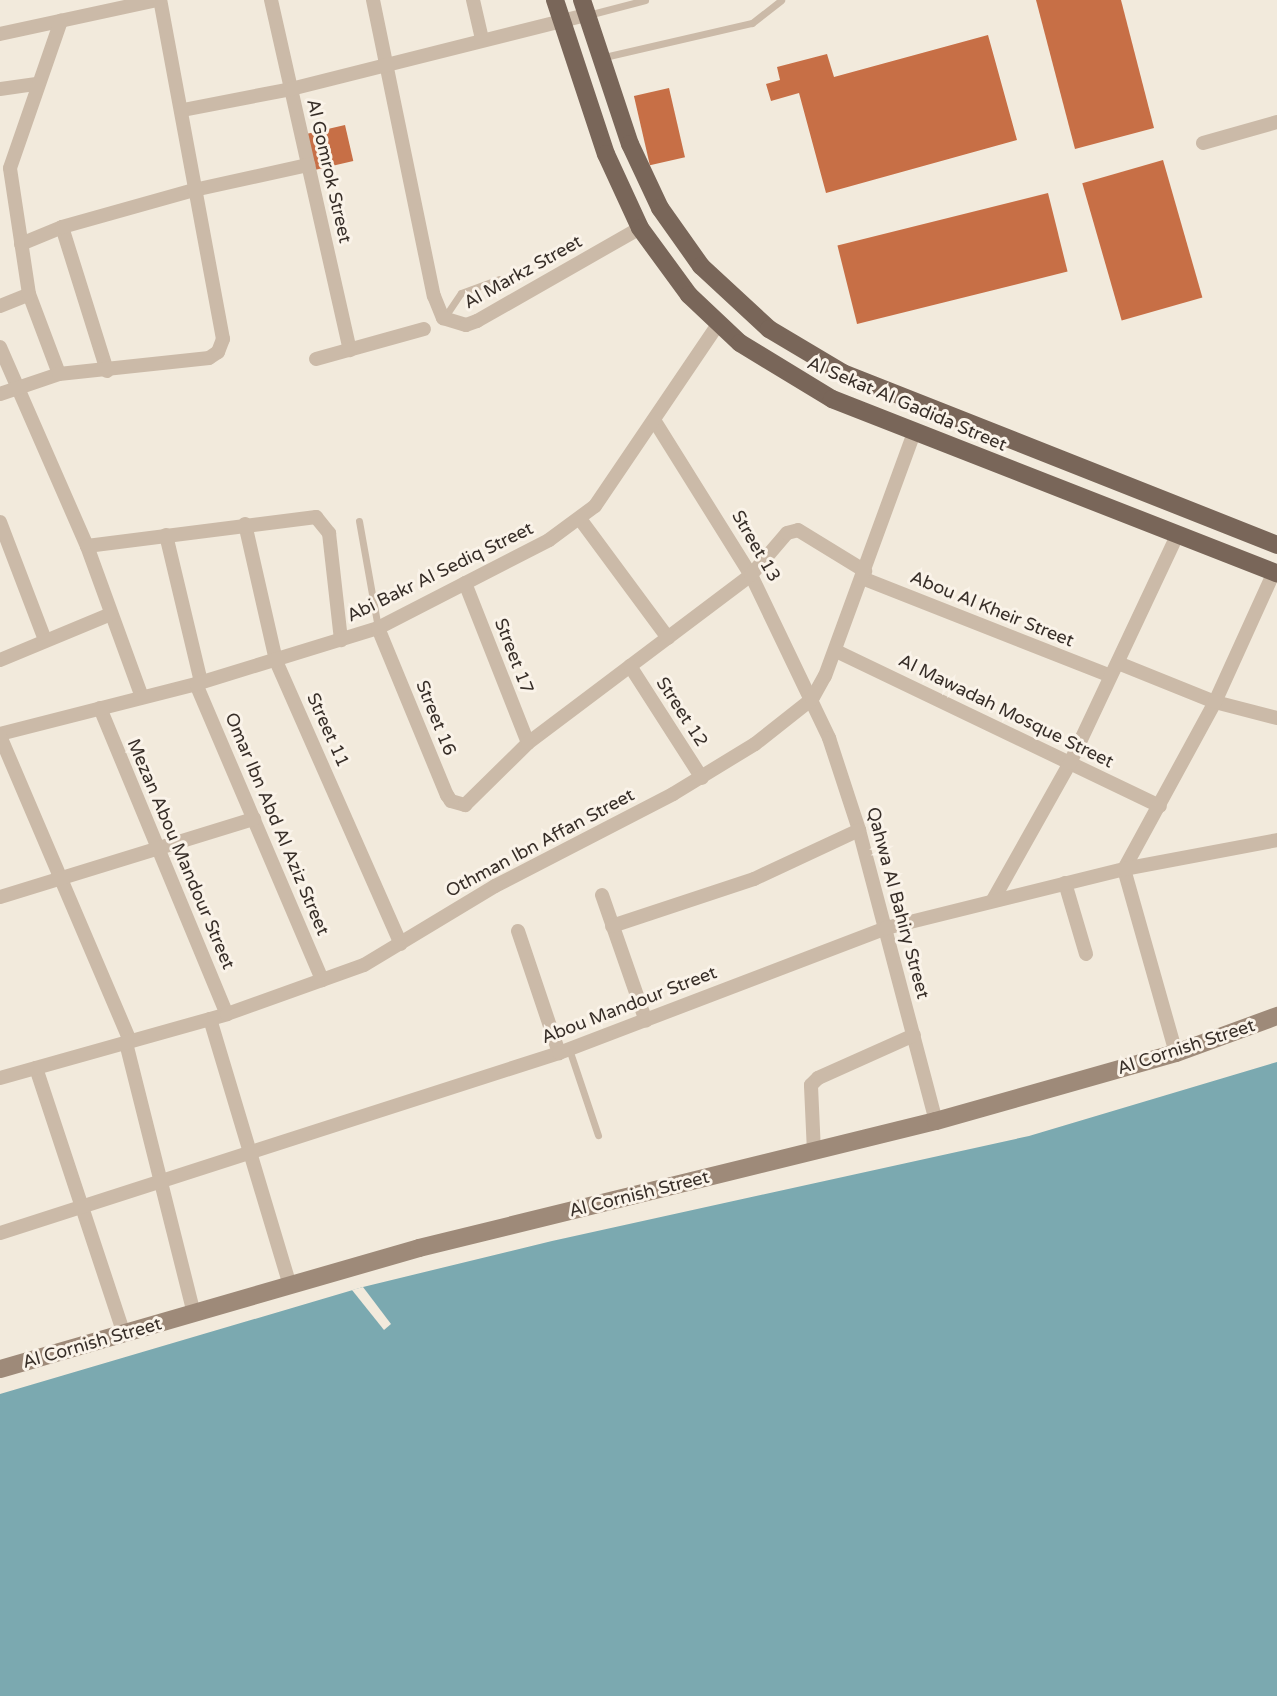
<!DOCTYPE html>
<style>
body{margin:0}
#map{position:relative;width:1277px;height:1696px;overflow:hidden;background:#f2eadc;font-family:"Varela Round",sans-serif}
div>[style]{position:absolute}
.water>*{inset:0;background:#7ba9b0}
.pier>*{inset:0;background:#f2eadc}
.building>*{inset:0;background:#c76f46;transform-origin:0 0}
.service>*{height:7px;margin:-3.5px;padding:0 3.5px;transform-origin:3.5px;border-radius:3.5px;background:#cbbaa8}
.minor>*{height:14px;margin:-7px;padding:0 7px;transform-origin:7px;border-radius:7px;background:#cbbaa8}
.secondary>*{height:18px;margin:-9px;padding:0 9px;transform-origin:9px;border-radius:9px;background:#9e8a79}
.primary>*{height:18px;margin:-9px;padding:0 9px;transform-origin:9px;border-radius:9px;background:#796659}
span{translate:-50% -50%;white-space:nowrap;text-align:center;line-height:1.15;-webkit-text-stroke:6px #faf3e9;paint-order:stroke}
.street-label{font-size:18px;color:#372e28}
</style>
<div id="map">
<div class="water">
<i style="clip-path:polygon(1277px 1062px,1277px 1696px,0 1696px,0 1394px,363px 1287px,552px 1241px,1029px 1136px)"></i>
</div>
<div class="pier">
<i style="clip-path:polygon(363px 1287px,391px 1324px,384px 1330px,352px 1290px)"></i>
</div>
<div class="building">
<i style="clip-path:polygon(1036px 0,1121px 0,1154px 128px,1075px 149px)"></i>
<i style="clip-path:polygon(988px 35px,1017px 140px,826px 193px,799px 93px,771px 101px,766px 84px,780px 80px,777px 67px,827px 54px,834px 77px)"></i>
<i style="left:669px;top:88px;width:71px;height:36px;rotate:77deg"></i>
<i style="left:345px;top:125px;width:37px;height:42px;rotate:77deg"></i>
<i style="left:1163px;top:160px;width:143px;height:84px;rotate:74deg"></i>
<i style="left:1048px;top:193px;width:81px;height:217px;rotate:76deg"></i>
</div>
<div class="service">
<i style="left:588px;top:15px;width:59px;rotate:-14.7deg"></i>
<i style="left:600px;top:58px;width:156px;rotate:-13deg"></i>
<i style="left:752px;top:23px;width:37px;rotate:-38deg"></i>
<i style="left:444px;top:318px;width:30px;rotate:-56deg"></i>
<i style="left:461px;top:293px;width:40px;rotate:-20.2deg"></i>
<i style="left:359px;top:521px;width:109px;rotate:79.9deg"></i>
<i style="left:569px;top:1049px;width:91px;rotate:71.4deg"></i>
</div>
<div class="minor">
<i style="left:271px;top:0;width:359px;rotate:77.3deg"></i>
<i style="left:373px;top:0;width:302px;rotate:78.4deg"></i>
<i style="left:434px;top:296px;width:24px;rotate:68deg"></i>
<i style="left:443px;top:318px;width:24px;rotate:17deg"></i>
<i style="left:466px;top:325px;width:12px;rotate:-20deg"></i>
<i style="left:477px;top:321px;width:188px;rotate:-29.7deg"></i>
<i style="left:473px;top:0;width:40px;rotate:77deg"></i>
<i style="left:0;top:34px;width:161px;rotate:-12.2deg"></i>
<i style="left:0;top:89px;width:35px;rotate:-8deg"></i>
<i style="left:183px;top:110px;width:110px;rotate:-11deg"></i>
<i style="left:291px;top:89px;width:304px;rotate:-14.1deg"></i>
<i style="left:1203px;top:143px;width:77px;rotate:-15.8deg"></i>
<i style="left:62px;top:227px;width:151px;rotate:72.6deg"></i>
<i style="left:21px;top:244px;width:44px;rotate:-22.5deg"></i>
<i style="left:62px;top:227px;width:137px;rotate:-15.7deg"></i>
<i style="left:194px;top:190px;width:117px;rotate:-12.4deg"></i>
<i style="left:29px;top:294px;width:85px;rotate:69.4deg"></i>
<i style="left:0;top:306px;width:31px;rotate:-22deg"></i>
<i style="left:29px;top:294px;width:127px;rotate:-98.6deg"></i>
<i style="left:10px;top:168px;width:156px;rotate:-70.9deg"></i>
<i style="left:0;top:347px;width:217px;rotate:66.4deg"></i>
<i style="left:87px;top:546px;width:161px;rotate:70deg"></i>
<i style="left:316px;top:359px;width:112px;rotate:-15.5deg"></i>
<i style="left:0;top:394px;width:62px;rotate:-18.7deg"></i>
<i style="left:59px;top:374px;width:151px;rotate:-6.1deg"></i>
<i style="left:209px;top:358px;width:11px;rotate:-34deg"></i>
<i style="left:218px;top:352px;width:14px;rotate:-69deg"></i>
<i style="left:223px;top:339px;width:345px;rotate:-100.5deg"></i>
<i style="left:654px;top:420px;width:183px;rotate:58deg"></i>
<i style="left:751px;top:575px;width:181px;rotate:64.4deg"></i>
<i style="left:829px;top:738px;width:97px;rotate:71.9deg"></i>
<i style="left:859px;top:830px;width:301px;rotate:75.2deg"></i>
<i style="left:580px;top:519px;width:148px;rotate:53.5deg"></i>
<i style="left:0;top:522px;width:126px;rotate:69.1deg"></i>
<i style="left:245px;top:524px;width:140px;rotate:77.2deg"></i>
<i style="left:276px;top:661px;width:309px;rotate:66.2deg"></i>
<i style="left:166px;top:535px;width:151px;rotate:76.6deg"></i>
<i style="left:87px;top:546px;width:231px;rotate:-7.2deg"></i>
<i style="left:316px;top:517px;width:21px;rotate:51deg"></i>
<i style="left:329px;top:533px;width:108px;rotate:83.6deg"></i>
<i style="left:862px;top:578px;width:264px;rotate:21.5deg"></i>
<i style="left:465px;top:583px;width:172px;rotate:68.5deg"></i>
<i style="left:378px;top:628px;width:181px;rotate:67.6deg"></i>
<i style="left:447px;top:795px;width:7px;rotate:56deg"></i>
<i style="left:451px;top:801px;width:15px;rotate:16deg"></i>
<i style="left:465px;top:805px;width:88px;rotate:-44.5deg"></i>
<i style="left:528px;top:743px;width:279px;rotate:-37deg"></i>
<i style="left:751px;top:575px;width:55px;rotate:-49.4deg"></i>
<i style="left:787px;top:533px;width:11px;rotate:-15deg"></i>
<i style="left:798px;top:530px;width:79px;rotate:31.5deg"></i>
<i style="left:836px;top:651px;width:359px;rotate:25.6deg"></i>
<i style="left:0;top:660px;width:120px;rotate:-22.5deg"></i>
<i style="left:1118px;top:663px;width:105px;rotate:21.9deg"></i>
<i style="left:1215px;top:702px;width:64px;rotate:14.5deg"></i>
<i style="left:630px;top:666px;width:133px;rotate:57.3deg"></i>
<i style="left:196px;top:684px;width:322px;rotate:66.9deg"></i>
<i style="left:100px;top:708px;width:331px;rotate:67.5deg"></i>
<i style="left:0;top:734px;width:202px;rotate:-14.3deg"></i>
<i style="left:196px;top:684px;width:190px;rotate:-17.1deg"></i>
<i style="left:378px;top:628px;width:192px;rotate:-27.2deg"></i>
<i style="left:549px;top:540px;width:57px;rotate:-36.5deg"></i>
<i style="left:595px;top:506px;width:220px;rotate:-55.9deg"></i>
<i style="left:0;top:736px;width:332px;rotate:66.9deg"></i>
<i style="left:1065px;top:883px;width:74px;rotate:73.5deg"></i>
<i style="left:602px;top:895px;width:133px;rotate:70.8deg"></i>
<i style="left:0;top:897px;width:266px;rotate:-17.1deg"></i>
<i style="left:993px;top:900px;width:157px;rotate:-60.7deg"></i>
<i style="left:1070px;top:763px;width:251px;rotate:-64.8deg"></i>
<i style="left:612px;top:926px;width:150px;rotate:-18.3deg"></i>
<i style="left:754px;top:879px;width:116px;rotate:-25deg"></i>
<i style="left:518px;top:931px;width:129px;rotate:71.4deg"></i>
<i style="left:210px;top:1019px;width:278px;rotate:73.3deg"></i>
<i style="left:126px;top:1043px;width:278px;rotate:75.9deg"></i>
<i style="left:1176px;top:1053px;width:191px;rotate:-105.8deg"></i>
<i style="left:1124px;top:869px;width:190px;rotate:-61.4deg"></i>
<i style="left:1215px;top:702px;width:143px;rotate:-65.6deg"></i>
<i style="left:36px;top:1068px;width:280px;rotate:71.7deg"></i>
<i style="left:0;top:1078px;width:236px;rotate:-15.7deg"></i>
<i style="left:227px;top:1014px;width:145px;rotate:-19.7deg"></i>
<i style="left:364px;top:965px;width:153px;rotate:-31.1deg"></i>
<i style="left:495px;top:886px;width:200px;rotate:-27.3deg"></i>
<i style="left:673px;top:794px;width:96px;rotate:-31.4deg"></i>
<i style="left:755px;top:744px;width:73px;rotate:-38.3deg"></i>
<i style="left:812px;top:699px;width:26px;rotate:-61deg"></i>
<i style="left:825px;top:676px;width:259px;rotate:-69.9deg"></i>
<i style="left:814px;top:1152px;width:67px;rotate:-92.6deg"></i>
<i style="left:811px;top:1085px;width:10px;rotate:-45deg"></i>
<i style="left:818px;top:1078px;width:105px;rotate:-24.1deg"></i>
<i style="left:0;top:1233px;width:587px;rotate:-17.85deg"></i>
<i style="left:559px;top:1053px;width:350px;rotate:-20.9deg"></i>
<i style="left:886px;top:928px;width:245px;rotate:-13.9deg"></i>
<i style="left:1124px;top:869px;width:156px;rotate:-10.7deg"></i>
</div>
<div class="secondary">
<i style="left:0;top:1369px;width:436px;rotate:-16.1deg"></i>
<i style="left:419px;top:1248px;width:532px;rotate:-13.8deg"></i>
<i style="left:936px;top:1121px;width:249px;rotate:-15.8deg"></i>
<i style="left:1176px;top:1053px;width:108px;rotate:-20.1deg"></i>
</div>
<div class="primary">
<i style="left:555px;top:0;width:162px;rotate:71.7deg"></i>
<i style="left:606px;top:154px;width:81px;rotate:65.3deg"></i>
<i style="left:640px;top:228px;width:83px;rotate:53.8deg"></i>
<i style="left:689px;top:295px;width:70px;rotate:43.3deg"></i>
<i style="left:740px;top:343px;width:108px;rotate:31.3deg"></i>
<i style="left:832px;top:399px;width:478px;rotate:21.4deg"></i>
<i style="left:582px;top:0;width:152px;rotate:71.6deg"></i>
<i style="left:630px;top:144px;width:71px;rotate:64.9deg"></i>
<i style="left:660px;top:208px;width:71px;rotate:54.7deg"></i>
<i style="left:701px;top:266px;width:93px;rotate:42.8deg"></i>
<i style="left:769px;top:329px;width:86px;rotate:30.7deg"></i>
<i style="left:843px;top:373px;width:467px;rotate:21.6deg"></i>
</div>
<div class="street-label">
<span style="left:329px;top:171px;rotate:77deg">Al Gomrok Street</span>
<span style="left:523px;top:272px;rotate:-29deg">Al Markz Street</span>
<span style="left:907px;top:404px;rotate:23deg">Al Sekat Al Gadida Street</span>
<span style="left:756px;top:546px;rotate:60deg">Street 13</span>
<span style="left:440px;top:572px;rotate:-26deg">Abi Bakr Al Sediq Street</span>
<span style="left:992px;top:609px;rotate:22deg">Abou Al Kheir Street</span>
<span style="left:514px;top:656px;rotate:69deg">Street 17</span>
<span style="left:1006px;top:711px;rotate:26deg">Al Mawadah Mosque Street</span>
<span style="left:682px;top:712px;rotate:57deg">Street 12</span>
<span style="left:436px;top:718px;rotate:68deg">Street 16</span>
<span style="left:328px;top:730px;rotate:66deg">Street 11</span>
<span style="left:277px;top:824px;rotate:67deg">Omar Ibn Abd Al Aziz Street</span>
<span style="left:540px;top:843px;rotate:-28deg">Othman Ibn Affan Street</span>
<span style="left:181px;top:854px;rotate:67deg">Mezan Abou Mandour Street</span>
<span style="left:898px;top:903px;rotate:75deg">Qahwa Al Bahiry Street</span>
<span style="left:629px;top:1005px;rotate:-21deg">Abou Mandour Street</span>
<span style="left:1186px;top:1047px;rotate:-18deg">Al Cornish Street</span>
<span style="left:639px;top:1194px;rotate:-14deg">Al Cornish Street</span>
<span style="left:92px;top:1343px;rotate:-16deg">Al Cornish Street</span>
</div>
</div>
